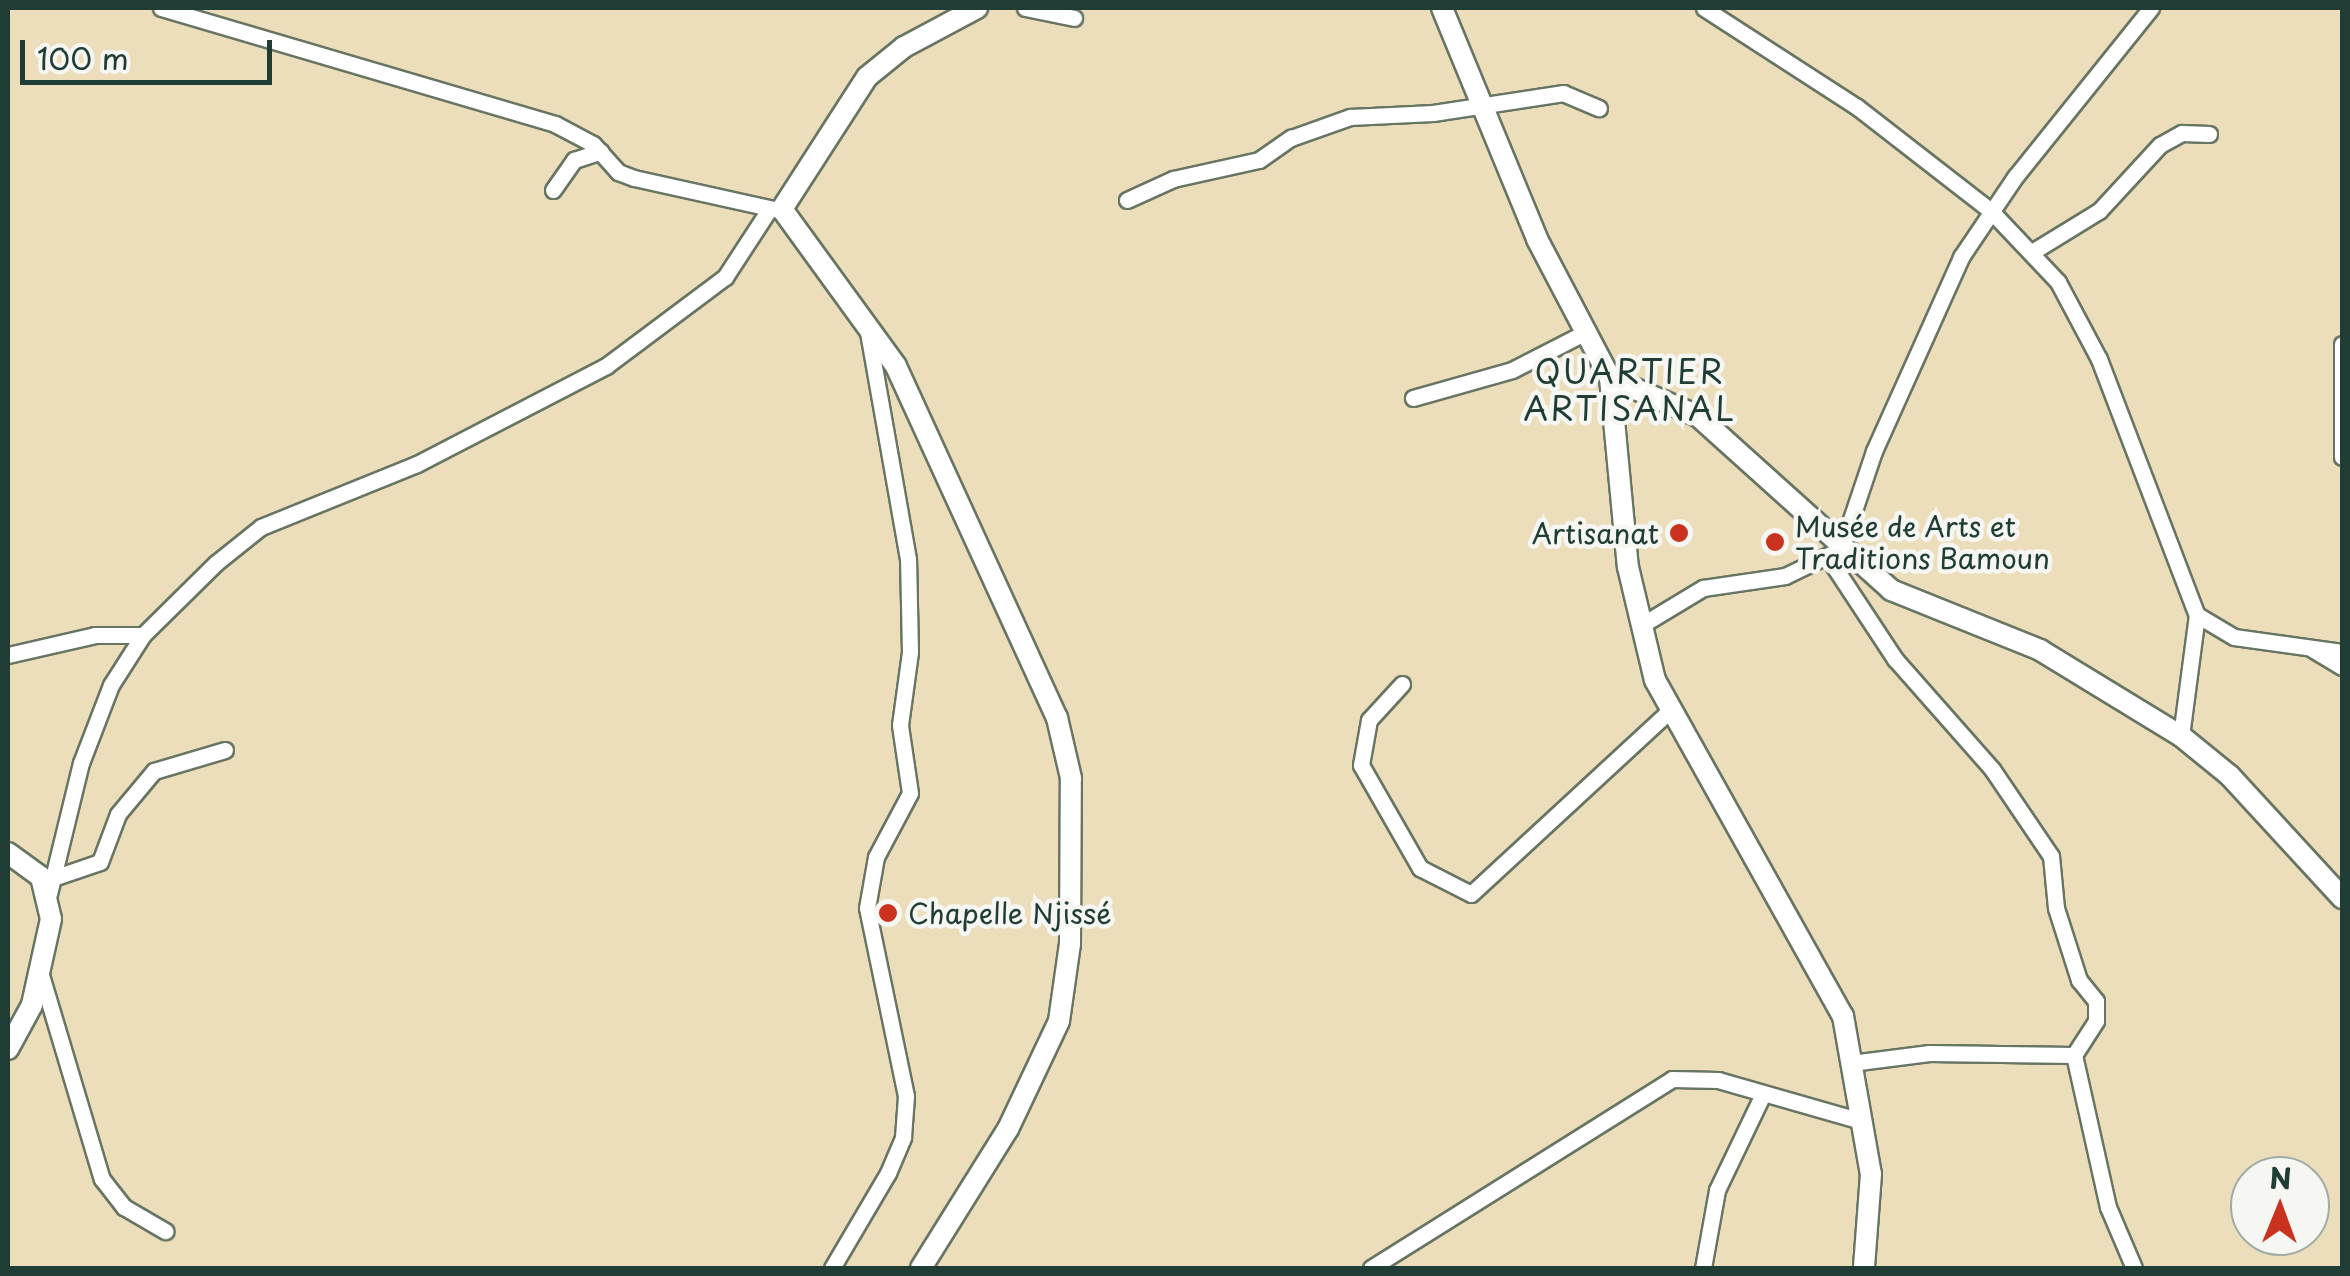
<!DOCTYPE html>
<meta charset="utf-8">
<style>
body{margin:0}
#map{position:relative;width:2350px;height:1276px;overflow:hidden;background:#ecdebb;font-family:"Playpen Sans",sans-serif}
div>[style]{position:absolute}
.roads{filter:drop-shadow(2px 0 #677563) drop-shadow(-2px 0 #677563) drop-shadow(0 2px #677563) drop-shadow(0 -2px #677563)}
.street>*{height:15px;margin:-7.5px;padding:0 7.5px;transform-origin:7.5px;border-radius:7.5px;background:#fff}
.secondary>*{height:20px;margin:-10px;padding:0 10px;transform-origin:10px;border-radius:10px;background:#fff}
.dots>*{width:28px;height:28px;translate:-50% -50%;box-sizing:border-box;border:5px solid #f6f6f2;border-radius:50%}
span{translate:-50% -50%;white-space:nowrap;text-align:center;line-height:1.15;-webkit-text-stroke:9px #f6f6f2;paint-order:stroke}
.poi-label{font-size:28px;color:#1f3d34}
.left{translate:0 -50%;text-align:left}
.right{translate:-100% -50%;text-align:right}
.quarter-label{font-size:32px;color:#1f3d34;letter-spacing:2.5px}
.frame{position:absolute;inset:0;border:10px solid #1f3d34;pointer-events:none}
.north{position:absolute;left:2230px;top:1156px;width:100px;height:100px;box-sizing:border-box;background:#f6f6f2;border:2px solid #a0aca6;border-radius:50%;rotate:1deg;font-size:28px;font-weight:700;line-height:40px;text-align:center;color:#1f3d34}
.north::after{content:'';display:block;margin:auto;width:35px;height:45px;background:#c8321e;clip-path:polygon(50% 0,100% 100%,50% 72%,0 100%)}
.scale{position:absolute;left:20px;top:40px;width:252px;height:45px;box-sizing:border-box;border:5px solid #1f3d34;border-top:0;padding-left:12px;font-size:30px;line-height:35px;white-space:nowrap;color:#1f3d34;-webkit-text-stroke:8px #f6f6f2;paint-order:stroke}
</style>
<div id="map">
<div class="roads">
<div class="street">
<i style="left:161px;top:8px;width:411px;rotate:16.4deg"></i>
<i style="left:555px;top:124px;width:43px;rotate:27.8deg"></i>
<i style="left:593px;top:144px;width:38px;rotate:48deg"></i>
<i style="left:618px;top:172px;width:17px;rotate:21deg"></i>
<i style="left:634px;top:178px;width:148px;rotate:12.5deg"></i>
<i style="left:1025px;top:8px;width:50px;rotate:11.5deg"></i>
<i style="left:1704px;top:8px;width:182px;rotate:32.9deg"></i>
<i style="left:1857px;top:107px;width:168px;rotate:37.8deg"></i>
<i style="left:1990px;top:210px;width:99px;rotate:46.6deg"></i>
<i style="left:2058px;top:282px;width:87px;rotate:62deg"></i>
<i style="left:2099px;top:359px;width:274px;rotate:69.1deg"></i>
<i style="left:2197px;top:615px;width:43px;rotate:30.7deg"></i>
<i style="left:2234px;top:637px;width:109px;rotate:7.9deg"></i>
<i style="left:553px;top:190px;width:37px;rotate:-55deg"></i>
<i style="left:574px;top:160px;width:28px;rotate:-18deg"></i>
<i style="left:1127px;top:200px;width:51px;rotate:-24.5deg"></i>
<i style="left:1173px;top:179px;width:88px;rotate:-12.5deg"></i>
<i style="left:1259px;top:160px;width:39px;rotate:-35deg"></i>
<i style="left:1291px;top:138px;width:63px;rotate:-19.6deg"></i>
<i style="left:1350px;top:117px;width:83px;rotate:-2.8deg"></i>
<i style="left:1433px;top:113px;width:132px;rotate:-8.7deg"></i>
<i style="left:1563px;top:93px;width:39px;rotate:23deg"></i>
<i style="left:2032px;top:252px;width:79px;rotate:-31.5deg"></i>
<i style="left:2099px;top:211px;width:90px;rotate:-47.3deg"></i>
<i style="left:2160px;top:145px;width:25px;rotate:-29deg"></i>
<i style="left:2182px;top:133px;width:27px;rotate:2deg"></i>
<i style="left:2342px;top:344px;width:113px;rotate:90deg"></i>
<i style="left:1413px;top:398px;width:103px;rotate:-15.8deg"></i>
<i style="left:1512px;top:370px;width:79px;rotate:-27.2deg"></i>
<i style="left:1829px;top:559px;width:120px;rotate:56.6deg"></i>
<i style="left:1895px;top:659px;width:147px;rotate:48.6deg"></i>
<i style="left:1992px;top:769px;width:105px;rotate:55.9deg"></i>
<i style="left:2051px;top:856px;width:52px;rotate:84.5deg"></i>
<i style="left:2056px;top:908px;width:76px;rotate:72.3deg"></i>
<i style="left:2079px;top:980px;width:27px;rotate:51deg"></i>
<i style="left:2096px;top:1001px;width:20px;rotate:90deg"></i>
<i style="left:2096px;top:1021px;width:40px;rotate:122.9deg"></i>
<i style="left:1640px;top:626px;width:74px;rotate:-31.1deg"></i>
<i style="left:1703px;top:588px;width:83px;rotate:-8.3deg"></i>
<i style="left:1785px;top:576px;width:62px;rotate:-25.7deg"></i>
<i style="left:1841px;top:549px;width:103px;rotate:-71.4deg"></i>
<i style="left:1874px;top:451px;width:213px;rotate:-65.8deg"></i>
<i style="left:1961px;top:257px;width:97px;rotate:-56deg"></i>
<i style="left:2015px;top:177px;width:217px;rotate:-51.2deg"></i>
<i style="left:2312px;top:649px;width:35px;rotate:31deg"></i>
<i style="left:8px;top:655px;width:89px;rotate:-12.9deg"></i>
<i style="left:95px;top:635px;width:48px"></i>
<i style="left:1402px;top:684px;width:49px;rotate:132.5deg"></i>
<i style="left:1369px;top:720px;width:46px;rotate:100.1deg"></i>
<i style="left:1361px;top:765px;width:119px;rotate:60.2deg"></i>
<i style="left:1420px;top:868px;width:57px;rotate:27deg"></i>
<i style="left:1471px;top:894px;width:268px;rotate:-42.7deg"></i>
<i style="left:2181px;top:736px;width:122px;rotate:-82.5deg"></i>
<i style="left:56px;top:877px;width:46px;rotate:-18.8deg"></i>
<i style="left:100px;top:862px;width:51px;rotate:-69.4deg"></i>
<i style="left:118px;top:814px;width:56px;rotate:-50.1deg"></i>
<i style="left:154px;top:771px;width:74px;rotate:-16.5deg"></i>
<i style="left:49px;top:894px;width:135px;rotate:-76.3deg"></i>
<i style="left:81px;top:763px;width:84px;rotate:-69deg"></i>
<i style="left:111px;top:685px;width:59px;rotate:-57.4deg"></i>
<i style="left:143px;top:635px;width:103px;rotate:-44.6deg"></i>
<i style="left:216px;top:563px;width:58px;rotate:-38.7deg"></i>
<i style="left:261px;top:527px;width:168px;rotate:-22deg"></i>
<i style="left:417px;top:464px;width:213px;rotate:-27.4deg"></i>
<i style="left:606px;top:366px;width:149px;rotate:-36.8deg"></i>
<i style="left:725px;top:277px;width:79px;rotate:-56.9deg"></i>
<i style="left:41px;top:975px;width:213px;rotate:73.4deg"></i>
<i style="left:102px;top:1179px;width:36px;rotate:52deg"></i>
<i style="left:124px;top:1207px;width:48px;rotate:30.3deg"></i>
<i style="left:1851px;top:1063px;width:79px;rotate:-7.3deg"></i>
<i style="left:1929px;top:1053px;width:145px;rotate:0.8deg"></i>
<i style="left:2074px;top:1055px;width:156px;rotate:77.4deg"></i>
<i style="left:2108px;top:1207px;width:66px;rotate:66.9deg"></i>
<i style="left:832px;top:1268px;width:110px;rotate:-59.5deg"></i>
<i style="left:888px;top:1173px;width:39px;rotate:-67deg"></i>
<i style="left:903px;top:1137px;width:41px;rotate:-85.8deg"></i>
<i style="left:906px;top:1096px;width:192px;rotate:-101.7deg"></i>
<i style="left:867px;top:908px;width:52px;rotate:-80deg"></i>
<i style="left:876px;top:857px;width:72px;rotate:-62deg"></i>
<i style="left:910px;top:793px;width:69px;rotate:-98.4deg"></i>
<i style="left:900px;top:725px;width:74px;rotate:-82.2deg"></i>
<i style="left:910px;top:652px;width:93px;rotate:-91.2deg"></i>
<i style="left:908px;top:559px;width:230px;rotate:-100deg"></i>
<i style="left:1371px;top:1268px;width:355px;rotate:-32.1deg"></i>
<i style="left:1672px;top:1079px;width:46px;rotate:1.2deg"></i>
<i style="left:1718px;top:1080px;width:149px;rotate:16deg"></i>
<i style="left:1703px;top:1268px;width:79px;rotate:-79.8deg"></i>
<i style="left:1717px;top:1190px;width:106px;rotate:-64.4deg"></i>
</div>
<div class="secondary">
<i style="left:1442px;top:8px;width:250px;rotate:67.6deg"></i>
<i style="left:1537px;top:239px;width:157px;rotate:62.3deg"></i>
<i style="left:1610px;top:378px;width:96px;rotate:23.4deg"></i>
<i style="left:1698px;top:416px;width:260px;rotate:42deg"></i>
<i style="left:1891px;top:590px;width:161px;rotate:21.9deg"></i>
<i style="left:2040px;top:650px;width:165px;rotate:31.4deg"></i>
<i style="left:2181px;top:736px;width:63px;rotate:39.2deg"></i>
<i style="left:2230px;top:776px;width:166px;rotate:47.4deg"></i>
<i style="left:1610px;top:378px;width:190px;rotate:84.6deg"></i>
<i style="left:1628px;top:567px;width:116px;rotate:76.6deg"></i>
<i style="left:1655px;top:680px;width:385px;rotate:60.8deg"></i>
<i style="left:1843px;top:1016px;width:160px;rotate:80deg"></i>
<i style="left:1871px;top:1174px;width:94px;rotate:94.3deg"></i>
<i style="left:8px;top:853px;width:41px;rotate:36deg"></i>
<i style="left:41px;top:877px;width:43px;rotate:76.6deg"></i>
<i style="left:51px;top:919px;width:88px;rotate:102.5deg"></i>
<i style="left:32px;top:1005px;width:50px;rotate:118.6deg"></i>
<i style="left:921px;top:1268px;width:164px;rotate:-58deg"></i>
<i style="left:1008px;top:1129px;width:119px;rotate:-64.7deg"></i>
<i style="left:1059px;top:1021px;width:78px;rotate:-81.9deg"></i>
<i style="left:1070px;top:944px;width:166px;rotate:-89.7deg"></i>
<i style="left:1071px;top:778px;width:62px;rotate:-103.1deg"></i>
<i style="left:1057px;top:718px;width:387px;rotate:-114.6deg"></i>
<i style="left:896px;top:366px;width:194px;rotate:-126deg"></i>
<i style="left:782px;top:209px;width:157px;rotate:-57.2deg"></i>
<i style="left:867px;top:77px;width:48px;rotate:-39deg"></i>
<i style="left:904px;top:47px;width:83px;rotate:-28.1deg"></i>
</div>
</div>
<div class="dots">
<i style="left:1679px;top:533px;background:#c8321e"></i>
<i style="left:1775px;top:542px;background:#c8321e"></i>
<i style="left:888px;top:913px;background:#c8321e"></i>
</div>
<div class="poi-label">
<span class="left" style="left:1795px;top:542px">Musée de Arts et<br>Traditions Bamoun</span>
<span class="right" style="left:1659px;top:533px">Artisanat</span>
<span class="left" style="left:908px;top:913px">Chapelle Njissé</span>
</div>
<div class="quarter-label">
<span style="left:1630px;top:390px">QUARTIER<br>ARTISANAL</span>
</div>
<div class="frame"></div>
<div class="north">N</div>
<div class="scale">100 m</div>
</div>
